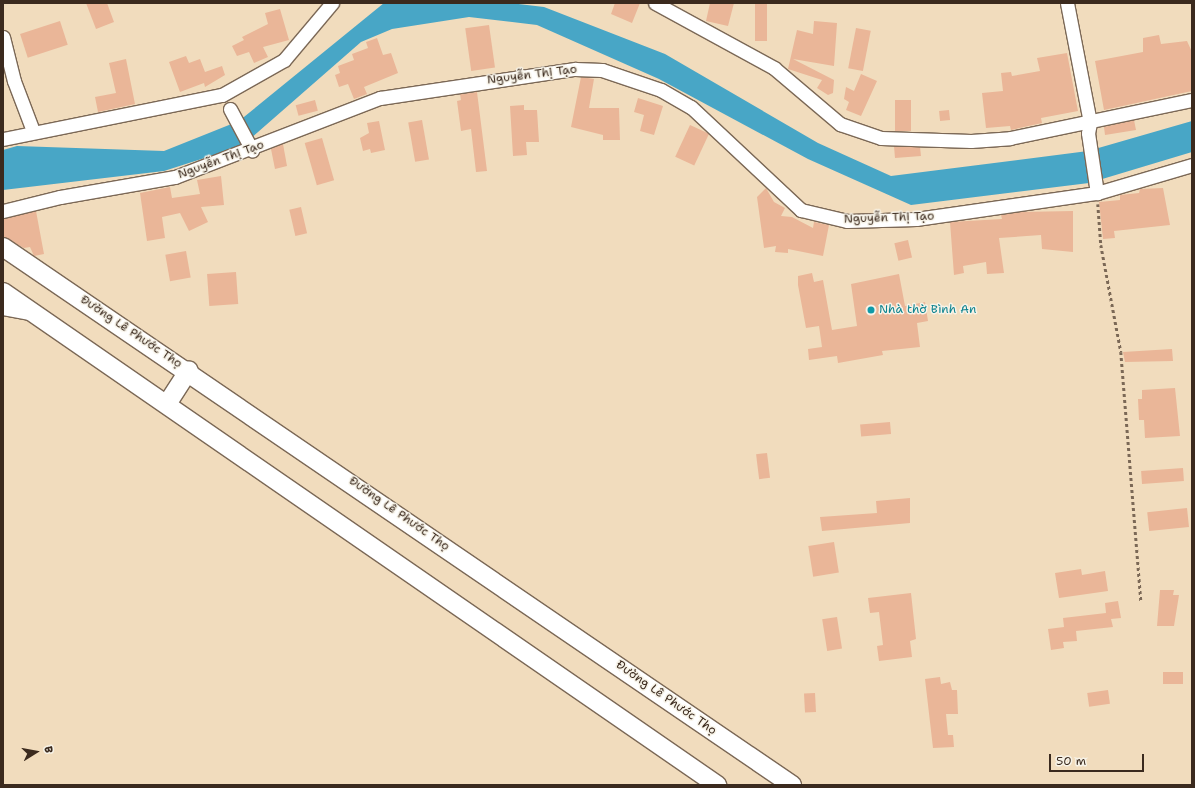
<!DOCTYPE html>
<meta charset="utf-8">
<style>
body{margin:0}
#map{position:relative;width:1195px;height:788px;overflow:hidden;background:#f1dcbd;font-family:"Shantell Sans",sans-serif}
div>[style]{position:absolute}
.water>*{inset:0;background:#48a6c6}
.building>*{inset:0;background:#eab698;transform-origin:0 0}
.path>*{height:2.5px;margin-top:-1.25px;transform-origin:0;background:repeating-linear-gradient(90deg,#7b6856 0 3px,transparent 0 6px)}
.roads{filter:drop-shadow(1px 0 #7b6856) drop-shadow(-1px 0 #7b6856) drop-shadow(0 1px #7b6856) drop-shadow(0 -1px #7b6856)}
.street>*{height:13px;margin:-6.5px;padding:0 6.5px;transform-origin:6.5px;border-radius:6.5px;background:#fff}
.secondary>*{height:18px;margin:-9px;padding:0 9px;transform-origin:9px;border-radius:9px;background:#fff}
.dots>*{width:11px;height:11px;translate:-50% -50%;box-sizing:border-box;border:2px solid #f7f3e8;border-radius:50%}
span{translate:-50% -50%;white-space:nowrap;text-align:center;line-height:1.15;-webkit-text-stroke:3px #f7f3e8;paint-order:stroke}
.street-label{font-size:12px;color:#3b2a1e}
.culture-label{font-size:12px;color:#0d838f}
.left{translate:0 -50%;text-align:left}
.frame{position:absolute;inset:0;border:4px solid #3b2a1e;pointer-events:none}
.north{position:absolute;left:16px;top:732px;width:40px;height:40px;-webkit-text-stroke:3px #f7f3e8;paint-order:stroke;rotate:79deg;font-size:11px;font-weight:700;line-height:16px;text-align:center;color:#3b2a1e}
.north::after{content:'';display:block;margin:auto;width:14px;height:18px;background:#3b2a1e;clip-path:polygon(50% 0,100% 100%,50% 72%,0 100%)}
.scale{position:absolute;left:1049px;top:754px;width:95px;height:18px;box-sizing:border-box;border:2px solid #3b2a1e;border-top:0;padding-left:5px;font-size:12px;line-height:14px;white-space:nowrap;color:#3b2a1e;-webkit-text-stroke:3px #f7f3e8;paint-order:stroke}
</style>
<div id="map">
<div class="water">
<i style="clip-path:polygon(384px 3px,510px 3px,544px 7px,665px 54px,818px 143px,891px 176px,1088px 151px,1192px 121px,1192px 152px,1089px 183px,911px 205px,808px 159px,659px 79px,537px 25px,469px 17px,392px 29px,361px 42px,242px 146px,164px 171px,3px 190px,3px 150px,17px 146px,164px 151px,239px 121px)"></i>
</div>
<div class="building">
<i style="clip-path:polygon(86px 3px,107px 3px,114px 22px,96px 29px)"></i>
<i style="clip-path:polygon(615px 3px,640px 3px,632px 23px,611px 14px)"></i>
<i style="clip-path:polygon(710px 3px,734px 3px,728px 26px,706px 21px)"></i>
<i style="left:755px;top:3px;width:12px;height:38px"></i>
<i style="clip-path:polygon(280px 9px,289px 40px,263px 47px,268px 57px,254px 63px,249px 52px,237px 56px,232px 46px,244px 40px,242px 37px,268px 24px,265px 13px)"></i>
<i style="left:60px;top:21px;width:25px;height:42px;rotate:72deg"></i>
<i style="clip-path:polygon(814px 21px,837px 23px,834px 66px,793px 59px,834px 80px,833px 93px,828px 95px,817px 88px,822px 80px,788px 69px,797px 30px,813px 34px)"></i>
<i style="left:489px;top:25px;width:43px;height:24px;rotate:82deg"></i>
<i style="left:856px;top:28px;width:15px;height:41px;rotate:11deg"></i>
<i style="clip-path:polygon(1159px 35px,1161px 44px,1187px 41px,1192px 52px,1192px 91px,1104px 110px,1095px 61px,1143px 52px,1143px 38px)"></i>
<i style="clip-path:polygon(377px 38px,383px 55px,391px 53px,398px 73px,364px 87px,367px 94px,354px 99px,348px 84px,339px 87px,335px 75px,340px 73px,338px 66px,354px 60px,352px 54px,368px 48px,366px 42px)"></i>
<i style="clip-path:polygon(1067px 53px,1078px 111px,1041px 118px,1042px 123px,1011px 130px,1010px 126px,986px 128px,982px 93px,1003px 91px,1001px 73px,1011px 72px,1012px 76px,1040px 71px,1037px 58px)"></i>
<i style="clip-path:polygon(186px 56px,189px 63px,200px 59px,205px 72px,222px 66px,225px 75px,205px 87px,204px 83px,180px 92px,169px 62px)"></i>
<i style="clip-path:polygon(126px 59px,135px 104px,98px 112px,95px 97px,116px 93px,109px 63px)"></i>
<i style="clip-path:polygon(861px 74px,877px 81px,861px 116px,846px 110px,849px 102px,844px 99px,846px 87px,854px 91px)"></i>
<i style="clip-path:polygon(581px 77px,594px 79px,589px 108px,619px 108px,620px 140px,603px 140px,603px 135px,571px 127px)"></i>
<i style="clip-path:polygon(477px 92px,487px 171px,476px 172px,471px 129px,461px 131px,457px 101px,461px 100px,460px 94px)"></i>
<i style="clip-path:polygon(638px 98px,663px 106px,654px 135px,640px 131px,644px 115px,634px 112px)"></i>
<i style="left:315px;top:100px;width:11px;height:20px;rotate:75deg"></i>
<i style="left:911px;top:100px;width:31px;height:16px;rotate:90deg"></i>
<i style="clip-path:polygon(524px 105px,524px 110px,537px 110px,539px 142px,526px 142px,527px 155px,513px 156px,510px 106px)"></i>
<i style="left:949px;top:110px;width:10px;height:10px;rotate:84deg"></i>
<i style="left:422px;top:120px;width:40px;height:14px;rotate:80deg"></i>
<i style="clip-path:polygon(1134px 120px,1136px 130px,1105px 135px,1104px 127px)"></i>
<i style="clip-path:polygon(379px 121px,385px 150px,371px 153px,370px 149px,363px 151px,360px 138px,369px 133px,367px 123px)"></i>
<i style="left:690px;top:125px;width:21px;height:35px;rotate:25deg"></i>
<i style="left:322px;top:138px;width:44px;height:18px;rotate:74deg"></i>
<i style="clip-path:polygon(283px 144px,287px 166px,275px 169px,271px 149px)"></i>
<i style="clip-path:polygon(894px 146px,920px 147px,921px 156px,895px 158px)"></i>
<i style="clip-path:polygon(221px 176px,224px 205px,201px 207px,208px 222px,189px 231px,180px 213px,162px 217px,165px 238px,147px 241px,140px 193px,170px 187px,172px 198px,200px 194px,197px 180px)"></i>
<i style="clip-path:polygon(766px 188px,774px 202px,785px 208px,781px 216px,792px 217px,813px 228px,814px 222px,829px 225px,823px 256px,788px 249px,788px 253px,775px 252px,776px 246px,764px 248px,757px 197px)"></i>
<i style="clip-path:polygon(1163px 188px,1170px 225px,1114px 231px,1115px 238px,1103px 239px,1099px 202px,1120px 200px,1120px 195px,1139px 193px,1140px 189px)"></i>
<i style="left:301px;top:207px;width:27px;height:12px;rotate:77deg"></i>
<i style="clip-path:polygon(36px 211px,44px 254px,34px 256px,30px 247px,24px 248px,3px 237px,3px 219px)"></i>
<i style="clip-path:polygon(1073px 211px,1073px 252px,1042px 249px,1041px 235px,999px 238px,1004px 273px,987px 274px,986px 262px,963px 266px,964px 273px,954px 275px,950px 222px,1002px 219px,1001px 215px,1020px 212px)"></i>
<i style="left:908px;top:240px;width:18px;height:14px;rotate:77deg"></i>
<i style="left:186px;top:251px;width:27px;height:21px;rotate:80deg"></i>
<i style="left:236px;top:272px;width:32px;height:29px;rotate:86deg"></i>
<i style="clip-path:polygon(812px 273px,814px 282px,823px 280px,832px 330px,857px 326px,851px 284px,899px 274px,905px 306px,925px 302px,928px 321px,917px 323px,920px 347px,882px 351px,883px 355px,838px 363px,837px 356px,809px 360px,808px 349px,822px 347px,819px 326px,806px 328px,798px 285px,798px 276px)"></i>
<i style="clip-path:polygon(1172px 349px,1173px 361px,1125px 362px,1123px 352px)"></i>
<i style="clip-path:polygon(1175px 388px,1180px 436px,1145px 438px,1144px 420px,1139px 420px,1138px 399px,1142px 399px,1142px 390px)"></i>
<i style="left:890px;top:422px;width:12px;height:30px;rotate:85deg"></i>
<i style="left:767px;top:453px;width:25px;height:11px;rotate:83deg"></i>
<i style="left:1183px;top:468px;width:13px;height:42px;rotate:86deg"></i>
<i style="clip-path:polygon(910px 498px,910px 523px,822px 531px,820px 517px,877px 513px,876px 501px)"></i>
<i style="left:1187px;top:508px;width:19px;height:40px;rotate:84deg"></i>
<i style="left:834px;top:542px;width:31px;height:26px;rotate:81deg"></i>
<i style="clip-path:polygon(1081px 569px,1082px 575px,1105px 571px,1108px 591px,1059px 598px,1055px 573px)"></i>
<i style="clip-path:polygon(1160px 590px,1174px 590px,1173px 595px,1179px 595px,1174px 626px,1157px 626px)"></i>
<i style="clip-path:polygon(911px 593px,916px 639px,910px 641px,912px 657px,879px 661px,877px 646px,883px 645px,879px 612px,870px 613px,868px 598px)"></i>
<i style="clip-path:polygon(1118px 601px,1121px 618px,1111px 619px,1113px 627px,1076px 631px,1077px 641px,1063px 642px,1064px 648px,1051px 650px,1048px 629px,1064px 627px,1063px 618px,1106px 613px,1105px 603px)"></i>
<i style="left:837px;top:617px;width:32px;height:15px;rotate:81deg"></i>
<i style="left:1163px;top:672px;width:20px;height:12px"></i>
<i style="clip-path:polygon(940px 677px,941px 684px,950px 682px,952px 690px,957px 690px,958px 714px,946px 714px,948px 735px,953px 735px,954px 747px,933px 748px,925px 679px)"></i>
<i style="left:1108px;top:690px;width:14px;height:21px;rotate:82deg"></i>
<i style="left:815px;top:693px;width:19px;height:11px;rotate:87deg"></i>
</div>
<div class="path">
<i style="left:1098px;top:204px;width:41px;rotate:85.8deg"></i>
<i style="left:1101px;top:245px;width:109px;rotate:79.4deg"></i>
<i style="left:1121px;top:352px;width:251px;rotate:85.4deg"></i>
</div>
<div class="roads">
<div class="street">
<i style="left:655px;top:3px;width:136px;rotate:28.6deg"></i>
<i style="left:774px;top:68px;width:87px;rotate:40.3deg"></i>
<i style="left:840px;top:124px;width:43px;rotate:18.9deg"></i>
<i style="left:881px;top:138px;width:90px;rotate:1.9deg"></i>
<i style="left:971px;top:141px;width:39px;rotate:-4deg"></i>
<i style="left:1010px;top:138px;width:186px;rotate:-11.8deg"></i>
<i style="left:1067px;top:3px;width:122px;rotate:79.1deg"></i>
<i style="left:1090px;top:123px;width:10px;rotate:101deg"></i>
<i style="left:1088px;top:133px;width:61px;rotate:81.5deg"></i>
<i style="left:3px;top:37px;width:45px;rotate:76deg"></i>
<i style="left:14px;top:81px;width:53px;rotate:69.2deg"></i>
<i style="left:230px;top:109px;width:47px;rotate:61.8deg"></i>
<i style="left:3px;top:139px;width:223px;rotate:-11.4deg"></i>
<i style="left:222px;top:95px;width:71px;rotate:-29.4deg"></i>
<i style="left:284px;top:60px;width:75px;rotate:-49.9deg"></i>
<i style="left:3px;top:211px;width:59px;rotate:-13.8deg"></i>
<i style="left:60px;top:197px;width:117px;rotate:-9.9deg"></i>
<i style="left:175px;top:177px;width:220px;rotate:-21.1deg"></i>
<i style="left:380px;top:98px;width:197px;rotate:-8.5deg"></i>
<i style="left:575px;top:69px;width:27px;rotate:2deg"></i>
<i style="left:602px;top:70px;width:62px;rotate:18.7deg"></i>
<i style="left:661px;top:90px;width:34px;rotate:30deg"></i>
<i style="left:691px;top:107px;width:151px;rotate:43.1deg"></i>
<i style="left:801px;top:210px;width:47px;rotate:13.4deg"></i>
<i style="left:847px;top:221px;width:69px;rotate:-1.7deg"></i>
<i style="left:916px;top:219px;width:183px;rotate:-8.2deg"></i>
<i style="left:1097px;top:193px;width:99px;rotate:-16.4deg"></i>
<i style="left:3px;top:308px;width:26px;rotate:11deg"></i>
</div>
<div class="secondary">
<i style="left:3px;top:247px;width:955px;rotate:34.29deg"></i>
<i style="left:3px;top:292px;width:868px;rotate:34.62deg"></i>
<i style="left:167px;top:404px;width:40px;rotate:-57.1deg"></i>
</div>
</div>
<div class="dots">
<i style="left:871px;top:310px;background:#0f9aa8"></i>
</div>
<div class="street-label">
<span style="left:532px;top:75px;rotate:-7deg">Nguyễn Thị Tạo</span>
<span style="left:221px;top:160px;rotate:-20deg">Nguyễn Thị Tạo</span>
<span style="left:889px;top:218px;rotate:-2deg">Nguyễn Thị Tạo</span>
<span style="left:131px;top:332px;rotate:34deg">Đường Lê Phước Thọ</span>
<span style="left:399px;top:514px;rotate:35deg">Đường Lê Phước Thọ</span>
<span style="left:666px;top:698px;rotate:35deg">Đường Lê Phước Thọ</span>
</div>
<div class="culture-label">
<span class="left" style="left:879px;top:310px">Nhà thờ Bình An</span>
</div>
<div class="frame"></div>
<div class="north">B</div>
<div class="scale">50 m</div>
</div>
